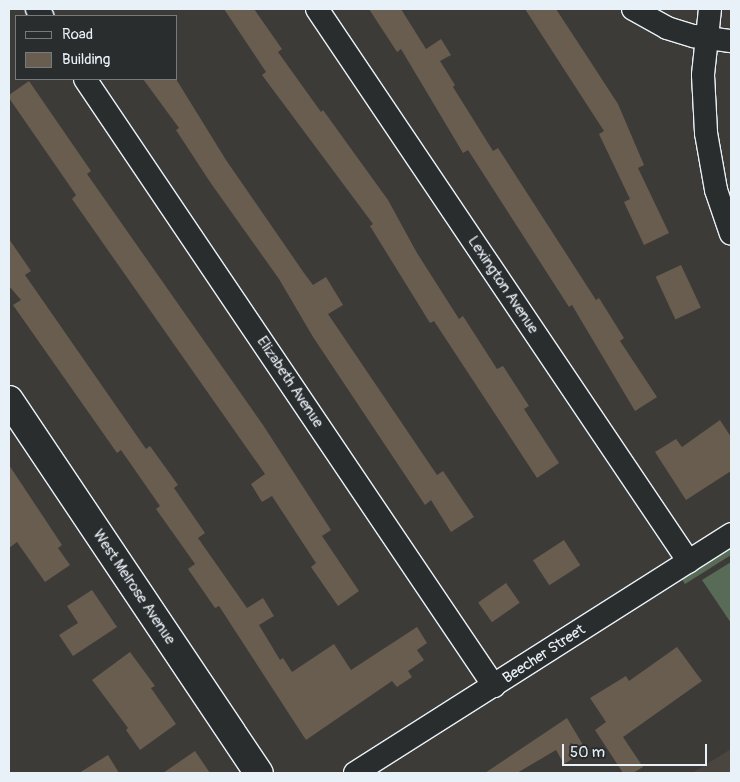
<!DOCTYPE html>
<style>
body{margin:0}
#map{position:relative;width:740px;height:782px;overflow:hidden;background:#3d3b38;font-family:Pangolin,sans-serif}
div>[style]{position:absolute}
.built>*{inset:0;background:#4a453f}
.green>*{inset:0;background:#586b56}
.building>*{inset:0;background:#685d4f;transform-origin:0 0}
.roads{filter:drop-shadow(1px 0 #e8f1f8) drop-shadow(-1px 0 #e8f1f8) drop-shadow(0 1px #e8f1f8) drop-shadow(0 -1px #e8f1f8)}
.minor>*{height:22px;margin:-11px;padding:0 11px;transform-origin:11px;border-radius:11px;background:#2a2d2e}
.tertiary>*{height:28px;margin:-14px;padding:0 14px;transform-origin:14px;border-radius:14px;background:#2a2d2e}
span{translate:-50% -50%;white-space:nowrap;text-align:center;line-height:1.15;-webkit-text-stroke:5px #2a2d2e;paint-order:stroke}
.street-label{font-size:15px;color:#e8f1f8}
.frame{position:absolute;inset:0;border:10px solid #e8f1f8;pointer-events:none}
.legend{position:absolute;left:15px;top:15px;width:162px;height:65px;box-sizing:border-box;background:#2a2d2e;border:1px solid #767b7f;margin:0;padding:6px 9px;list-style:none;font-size:15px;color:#e8f1f8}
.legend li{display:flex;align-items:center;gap:10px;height:25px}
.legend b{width:25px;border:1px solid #767b7f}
.scale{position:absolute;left:562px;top:744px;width:145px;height:22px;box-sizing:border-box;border:2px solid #e8f1f8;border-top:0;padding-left:6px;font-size:15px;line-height:18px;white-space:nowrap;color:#e8f1f8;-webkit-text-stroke:4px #2a2d2e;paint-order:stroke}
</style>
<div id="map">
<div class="built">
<i style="clip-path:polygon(731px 749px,731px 773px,692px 773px)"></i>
</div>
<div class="green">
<i style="clip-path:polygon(731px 545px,731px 555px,685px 584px,681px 578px)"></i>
<i style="clip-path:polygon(731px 562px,731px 623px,702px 580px)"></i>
</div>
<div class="building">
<i style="clip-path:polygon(224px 9px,254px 9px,282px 49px,278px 52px,321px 112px,323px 110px,388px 200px,417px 253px,459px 319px,463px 316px,497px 369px,503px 366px,529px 406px,524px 409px,559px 463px,537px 478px,434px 321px,430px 323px,370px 226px,373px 224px,262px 75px,266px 72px)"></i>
<i style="clip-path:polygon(369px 9px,401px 9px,426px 49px,441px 39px,451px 55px,440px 61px,455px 85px,453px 87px,493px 151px,498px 148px,596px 300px,599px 298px,624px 338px,620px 341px,657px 397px,635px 411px,572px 305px,569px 307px,468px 150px,463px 153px,401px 49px,397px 52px)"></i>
<i style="clip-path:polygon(525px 9px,556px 9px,592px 64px,618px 104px,644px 165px,638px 168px,669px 233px,644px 245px,624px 202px,630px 199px,599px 134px,604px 131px)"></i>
<i style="clip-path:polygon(143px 79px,176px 79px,226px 160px,304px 273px,313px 285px,326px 277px,343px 305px,328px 314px,437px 475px,443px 471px,474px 517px,451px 532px,431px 500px,425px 505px,313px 337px,279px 279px,210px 182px,176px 130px,179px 128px)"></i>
<i style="clip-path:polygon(29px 81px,91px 171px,87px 174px,263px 425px,331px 530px,322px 536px,359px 591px,338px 606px,311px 567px,316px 563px,272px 496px,262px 502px,251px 484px,265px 474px,72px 199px,76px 195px,9px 98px,9px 95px)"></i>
<i style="clip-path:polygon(9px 239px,31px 271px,25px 275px,146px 449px,150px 446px,178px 485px,174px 488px,205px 533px,198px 538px,247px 608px,263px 598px,274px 616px,259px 625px,280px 660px,283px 658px,292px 672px,334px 644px,351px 670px,417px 627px,427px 643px,417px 650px,424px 660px,408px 671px,412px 677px,397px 687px,392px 681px,306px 740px,219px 606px,215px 608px,188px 569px,195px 564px,156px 509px,160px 506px,121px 450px,117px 453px,13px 305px,21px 300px,9px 286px)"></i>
<i style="left:681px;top:265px;width:47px;height:28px;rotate:65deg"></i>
<i style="clip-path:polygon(720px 420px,731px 437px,731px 471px,686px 500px,655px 452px,676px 439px,682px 447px)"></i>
<i style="clip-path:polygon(9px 465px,62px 545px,58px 548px,70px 565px,45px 582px,17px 542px,9px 548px)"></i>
<i style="left:564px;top:540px;width:30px;height:37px;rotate:57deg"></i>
<i style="left:506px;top:583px;width:24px;height:34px;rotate:55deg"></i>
<i style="clip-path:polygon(92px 590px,117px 627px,73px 656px,59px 635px,78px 623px,67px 606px)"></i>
<i style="clip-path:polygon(677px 647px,702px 681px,623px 737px,643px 767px,633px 773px,623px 773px,595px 730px,606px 722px,590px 698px,626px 676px,629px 681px)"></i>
<i style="clip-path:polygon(130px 652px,155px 686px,151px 688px,176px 724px,140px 750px,126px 730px,128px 728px,92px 680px)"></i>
<i style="clip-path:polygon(567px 718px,586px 750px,564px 764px,556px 750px,517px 773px,485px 773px)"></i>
<i style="clip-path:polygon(195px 751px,210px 773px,163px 773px)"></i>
<i style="clip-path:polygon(108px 755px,119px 773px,79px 773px)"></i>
</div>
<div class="roads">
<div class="minor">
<i style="left:37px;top:9px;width:9px;rotate:54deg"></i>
<i style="left:317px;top:9px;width:666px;rotate:56.07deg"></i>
<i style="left:633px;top:9px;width:39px;rotate:29deg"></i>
<i style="left:667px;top:28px;width:28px;rotate:17deg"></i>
<i style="left:694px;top:36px;width:37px;rotate:8deg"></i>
<i style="left:710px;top:9px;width:66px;rotate:96.1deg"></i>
<i style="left:703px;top:75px;width:58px;rotate:87deg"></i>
<i style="left:706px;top:133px;width:58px;rotate:80deg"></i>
<i style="left:716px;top:190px;width:46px;rotate:71.2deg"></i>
<i style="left:85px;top:79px;width:732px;rotate:56.03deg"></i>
<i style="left:355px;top:773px;width:446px;rotate:-32.4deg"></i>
</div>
<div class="tertiary">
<i style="left:9px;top:400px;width:449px;rotate:56.2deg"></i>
</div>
</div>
<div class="street-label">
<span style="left:503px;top:285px;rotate:56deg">Lexington Avenue</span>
<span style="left:290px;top:382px;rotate:56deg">Elizabeth Avenue</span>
<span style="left:134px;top:587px;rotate:56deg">West Melrose Avenue</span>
<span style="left:544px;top:654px;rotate:-33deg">Beecher Street</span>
</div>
<div class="frame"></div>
<ul class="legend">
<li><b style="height:6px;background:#2a2d2e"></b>Road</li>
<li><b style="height:14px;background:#685d4f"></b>Building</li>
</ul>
<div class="scale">50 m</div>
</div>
